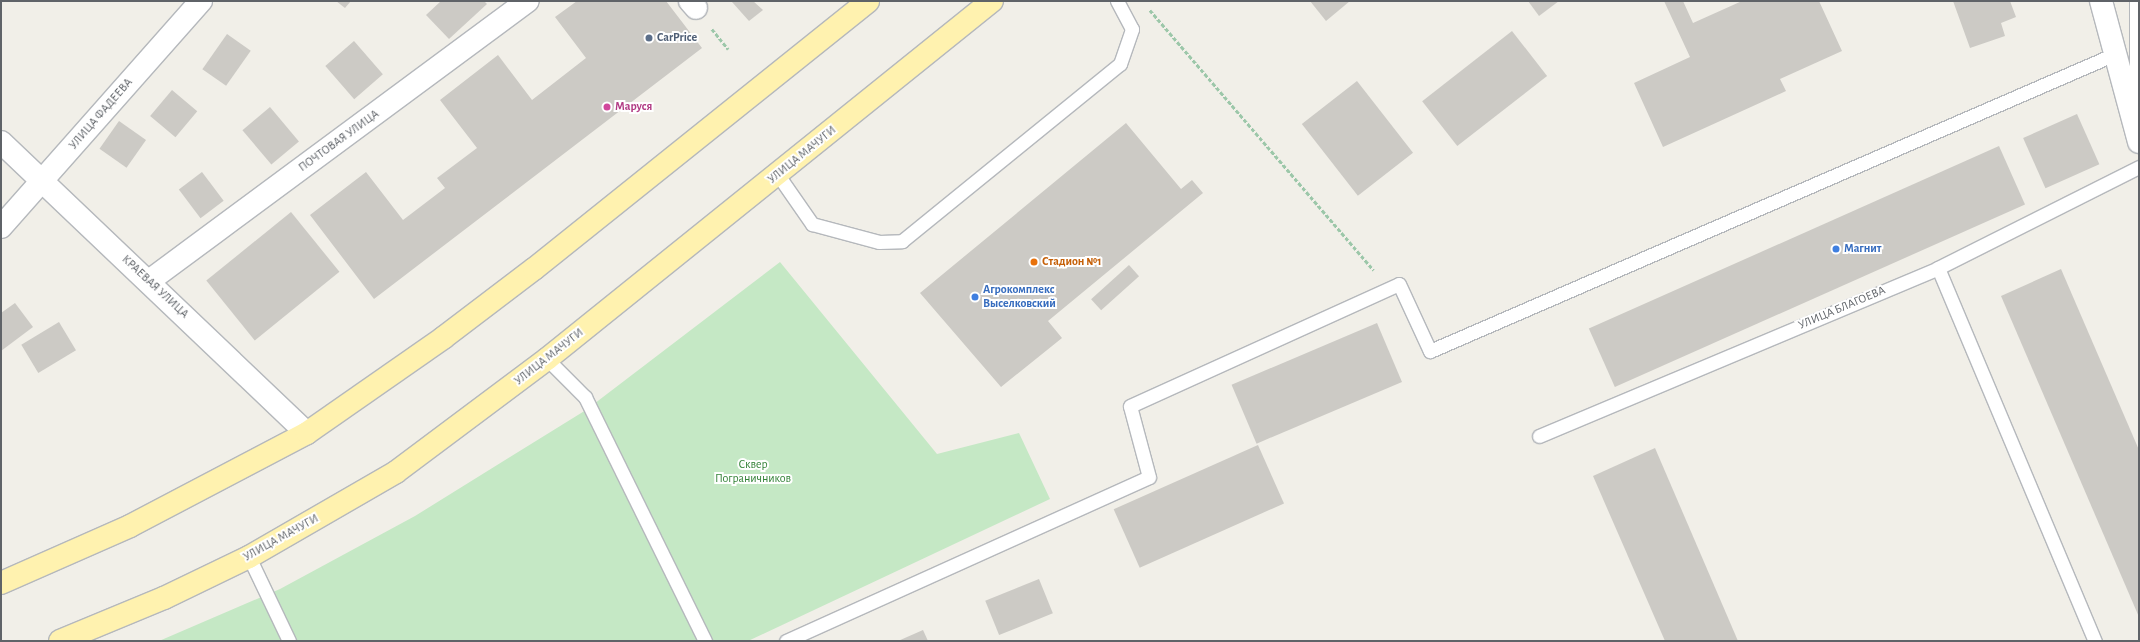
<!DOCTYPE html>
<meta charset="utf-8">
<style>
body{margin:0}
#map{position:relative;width:2140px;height:642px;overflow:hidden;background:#f1efe8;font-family:"Alegreya Sans",sans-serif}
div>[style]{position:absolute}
.green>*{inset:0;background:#c5e8c5}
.building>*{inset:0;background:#cccac5;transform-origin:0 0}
.path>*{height:2.5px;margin-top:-1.25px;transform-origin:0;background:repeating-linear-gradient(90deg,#9cc7a9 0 4px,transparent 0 6px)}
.roads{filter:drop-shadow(1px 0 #b5b8bc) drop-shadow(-1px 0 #b5b8bc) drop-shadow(0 1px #b5b8bc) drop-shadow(0 -1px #b5b8bc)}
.lane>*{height:13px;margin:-6.5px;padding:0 6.5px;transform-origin:6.5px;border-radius:6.5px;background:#fff}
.street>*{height:22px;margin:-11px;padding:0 11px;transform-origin:11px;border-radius:11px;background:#fff}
.secondary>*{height:22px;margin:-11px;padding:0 11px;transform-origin:11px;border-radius:11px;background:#fff}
.primary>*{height:22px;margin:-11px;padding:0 11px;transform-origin:11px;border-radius:11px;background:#fff2af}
.dots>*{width:11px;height:11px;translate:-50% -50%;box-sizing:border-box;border:2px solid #fff;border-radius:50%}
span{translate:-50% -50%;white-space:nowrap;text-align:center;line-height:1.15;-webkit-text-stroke:4px #fff;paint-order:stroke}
.service-label{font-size:12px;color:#4e5e75;font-weight:700}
.left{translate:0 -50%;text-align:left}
.hotel-label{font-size:12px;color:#b23c85;font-weight:700}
.street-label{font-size:12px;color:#5f6368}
.shop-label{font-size:12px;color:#366cbe;font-weight:700}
.food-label{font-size:12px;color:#c56008;font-weight:700}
.park-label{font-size:12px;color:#348238}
.frame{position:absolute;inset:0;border:2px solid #5f6368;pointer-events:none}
</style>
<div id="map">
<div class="green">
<i style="clip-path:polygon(780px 262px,937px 454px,1019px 433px,1050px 499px,748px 641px,159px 641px,280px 589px,415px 516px,586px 410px)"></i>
</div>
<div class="building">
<i style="clip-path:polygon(336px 1px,351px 1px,345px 8px)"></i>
<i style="clip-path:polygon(441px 1px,484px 1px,487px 4px,449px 39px,426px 15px)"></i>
<i style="clip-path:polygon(577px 1px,666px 1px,702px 48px,374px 299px,310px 215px,366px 172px,403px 220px,445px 188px,437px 178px,477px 148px,440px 100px,498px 55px,532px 100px,586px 58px,555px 17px)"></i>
<i style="clip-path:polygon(753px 1px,763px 10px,749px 21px,732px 2px)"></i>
<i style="clip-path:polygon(1310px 1px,1350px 1px,1326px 21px)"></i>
<i style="clip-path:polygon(1528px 1px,1559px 1px,1539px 16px)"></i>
<i style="clip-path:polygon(1664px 1px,1683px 1px,1693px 23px,1742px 1px,1819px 1px,1842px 51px,1780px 79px,1786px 91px,1663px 147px,1634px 83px,1690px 57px)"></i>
<i style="clip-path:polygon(1953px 1px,2010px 1px,2016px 17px,2001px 23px,2005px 36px,1970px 48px)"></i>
<i style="left:1512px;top:31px;width:57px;height:114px;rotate:52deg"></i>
<i style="left:227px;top:34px;width:29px;height:43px;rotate:35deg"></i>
<i style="left:354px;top:41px;width:44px;height:38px;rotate:49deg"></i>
<i style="left:1357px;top:81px;width:91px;height:70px;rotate:52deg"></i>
<i style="left:172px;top:90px;width:33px;height:34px;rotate:40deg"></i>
<i style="left:270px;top:107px;width:45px;height:36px;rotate:50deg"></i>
<i style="left:2077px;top:114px;width:55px;height:59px;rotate:66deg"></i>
<i style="left:119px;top:121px;width:33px;height:34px;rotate:35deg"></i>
<i style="clip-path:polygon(1126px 123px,1181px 189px,1192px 180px,1203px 193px,1048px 321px,1062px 338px,1001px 387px,920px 293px)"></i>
<i style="left:1999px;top:146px;width:64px;height:449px;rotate:66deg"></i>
<i style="left:202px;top:172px;width:36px;height:29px;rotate:53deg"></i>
<i style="left:291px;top:212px;width:77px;height:109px;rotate:51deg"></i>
<i style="left:1129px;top:265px;width:15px;height:51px;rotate:48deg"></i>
<i style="clip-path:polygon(2061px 269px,2139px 450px,2139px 617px,2001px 296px)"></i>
<i style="clip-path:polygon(15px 303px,33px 327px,1px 351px,1px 313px)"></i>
<i style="left:59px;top:322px;width:33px;height:44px;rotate:59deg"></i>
<i style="left:1377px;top:323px;width:64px;height:158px;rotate:67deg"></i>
<i style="left:1258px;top:445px;width:64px;height:158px;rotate:66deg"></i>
<i style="clip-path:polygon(1655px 448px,1738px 641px,1665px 641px,1593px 476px)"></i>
<i style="left:1039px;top:579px;width:37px;height:58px;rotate:68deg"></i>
<i style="clip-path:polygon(923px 630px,928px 641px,898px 641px)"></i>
</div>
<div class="path">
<i style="left:1150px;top:10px;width:343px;rotate:49.3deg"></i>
<i style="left:712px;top:29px;width:26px;rotate:51deg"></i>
</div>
<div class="roads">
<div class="lane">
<i style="left:2136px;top:105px;width:104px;rotate:-90deg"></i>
<i style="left:778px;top:175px;width:60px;rotate:55.2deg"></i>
<i style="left:812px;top:224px;width:69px;rotate:15deg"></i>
<i style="left:879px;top:242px;width:23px;rotate:-2deg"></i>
<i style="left:902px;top:241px;width:281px;rotate:-39.1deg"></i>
<i style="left:1120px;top:64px;width:37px;rotate:-71deg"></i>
<i style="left:1132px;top:29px;width:32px;rotate:-118deg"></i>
<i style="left:1938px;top:268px;width:405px;rotate:67.2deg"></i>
<i style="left:547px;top:359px;width:54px;rotate:45deg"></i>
<i style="left:585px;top:397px;width:272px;rotate:63.8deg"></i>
<i style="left:1539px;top:436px;width:433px;rotate:-22.8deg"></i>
<i style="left:1938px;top:268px;width:225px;rotate:-26.7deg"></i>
<i style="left:249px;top:557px;width:93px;rotate:64.5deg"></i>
<i style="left:786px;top:641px;width:398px;rotate:-24.3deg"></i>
<i style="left:1149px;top:477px;width:73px;rotate:-105deg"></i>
<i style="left:1130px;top:406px;width:295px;rotate:-24.4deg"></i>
<i style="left:1399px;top:284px;width:74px;rotate:65.2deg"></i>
<i style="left:1430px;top:351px;width:747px;rotate:-23.44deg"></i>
</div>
<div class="street">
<i style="left:690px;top:1px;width:9px;rotate:49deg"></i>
<i style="left:1px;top:142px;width:422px;rotate:43.6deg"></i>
<i style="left:1px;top:227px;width:302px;rotate:-48.5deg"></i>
<i style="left:149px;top:281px;width:471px;rotate:-36.5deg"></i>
</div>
<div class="secondary">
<i style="left:2101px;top:1px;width:146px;rotate:74.9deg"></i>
</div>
<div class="primary">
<i style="left:1px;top:583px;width:141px;rotate:-23.8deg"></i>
<i style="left:130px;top:526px;width:200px;rotate:-27.7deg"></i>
<i style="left:307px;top:433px;width:166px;rotate:-34.9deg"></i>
<i style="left:443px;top:338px;width:114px;rotate:-37.2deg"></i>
<i style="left:534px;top:269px;width:428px;rotate:-38.7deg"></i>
<i style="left:60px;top:641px;width:113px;rotate:-22.5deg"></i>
<i style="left:164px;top:598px;width:94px;rotate:-25.8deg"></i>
<i style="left:249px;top:557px;width:170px;rotate:-30deg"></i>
<i style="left:396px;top:472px;width:189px;rotate:-36.8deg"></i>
<i style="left:547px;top:359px;width:571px;rotate:-38.82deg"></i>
</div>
</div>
<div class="dots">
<i style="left:649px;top:38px;background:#5c6f8a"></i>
<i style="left:607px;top:107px;background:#d1479c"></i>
<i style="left:1836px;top:249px;background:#3f7fe0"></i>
<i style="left:1034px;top:262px;background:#e8710a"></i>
<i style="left:975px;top:297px;background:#3f7fe0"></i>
</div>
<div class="service-label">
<span class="left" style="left:657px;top:38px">CarPrice</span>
</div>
<div class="hotel-label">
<span class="left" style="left:615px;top:107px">Маруся</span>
</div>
<div class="street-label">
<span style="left:101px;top:114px;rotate:-49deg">УЛИЦА ФАДЕЕВА</span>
<span style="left:339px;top:141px;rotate:-36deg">ПОЧТОВАЯ УЛИЦА</span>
<span style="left:802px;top:155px;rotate:-39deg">УЛИЦА МАЧУГИ</span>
<span style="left:155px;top:287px;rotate:43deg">КРАЕВАЯ УЛИЦА</span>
<span style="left:1842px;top:308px;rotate:-23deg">УЛИЦА БЛАГОЕВА</span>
<span style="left:549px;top:357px;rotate:-38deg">УЛИЦА МАЧУГИ</span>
<span style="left:281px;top:538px;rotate:-29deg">УЛИЦА МАЧУГИ</span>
</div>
<div class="shop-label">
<span class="left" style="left:1844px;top:249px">Магнит</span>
<span class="left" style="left:983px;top:297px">Агрокомплекс<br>Выселковский</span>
</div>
<div class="food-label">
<span class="left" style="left:1042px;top:262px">Стадион №1</span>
</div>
<div class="park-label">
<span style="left:753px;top:472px">Сквер<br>Пограничников</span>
</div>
<div class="frame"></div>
</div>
